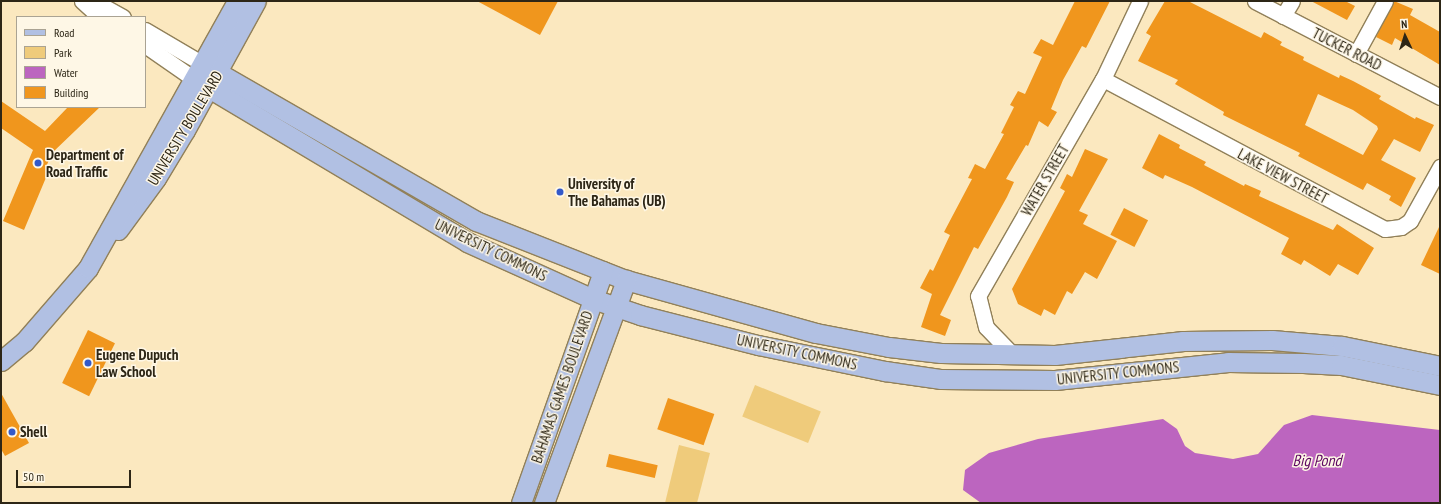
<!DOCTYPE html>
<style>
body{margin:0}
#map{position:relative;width:1441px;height:504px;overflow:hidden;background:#fbe8bf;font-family:"PT Sans Narrow",sans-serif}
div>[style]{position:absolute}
.green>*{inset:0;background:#efcb7b;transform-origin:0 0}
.water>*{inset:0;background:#bc65bf}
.building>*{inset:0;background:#f0961d;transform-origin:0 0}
.roads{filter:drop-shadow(1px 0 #918059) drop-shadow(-1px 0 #918059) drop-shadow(0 1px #918059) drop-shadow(0 -1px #918059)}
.minor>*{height:15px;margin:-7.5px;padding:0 7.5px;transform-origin:7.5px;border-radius:7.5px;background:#fff}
.major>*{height:19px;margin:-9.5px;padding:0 9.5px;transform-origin:9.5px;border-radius:9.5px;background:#b1c0e3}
.dots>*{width:11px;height:11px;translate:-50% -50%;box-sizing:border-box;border:2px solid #fef7e6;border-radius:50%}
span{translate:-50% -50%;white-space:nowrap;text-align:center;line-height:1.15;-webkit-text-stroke:3px #fef7e6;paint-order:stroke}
.street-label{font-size:15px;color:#2d2616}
.poi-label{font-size:15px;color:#2d2616;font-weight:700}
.left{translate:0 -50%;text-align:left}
.water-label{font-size:16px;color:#5e0862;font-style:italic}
.frame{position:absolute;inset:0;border:2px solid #2d2616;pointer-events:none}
.legend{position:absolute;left:16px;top:16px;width:130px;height:92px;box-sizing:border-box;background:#fef7e6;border:1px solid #aaa393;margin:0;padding:5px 7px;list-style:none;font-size:12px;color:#2d2616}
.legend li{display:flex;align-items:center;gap:8px;height:20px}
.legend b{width:20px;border:1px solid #aaa393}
.north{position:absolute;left:1385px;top:16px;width:40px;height:40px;-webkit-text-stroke:3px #fef7e6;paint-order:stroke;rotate:356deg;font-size:11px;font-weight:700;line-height:16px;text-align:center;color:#2d2616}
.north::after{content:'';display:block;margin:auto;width:14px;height:18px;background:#2d2616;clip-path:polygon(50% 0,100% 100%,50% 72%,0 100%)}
.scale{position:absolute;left:16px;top:470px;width:115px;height:18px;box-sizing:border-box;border:2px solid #2d2616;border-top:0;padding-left:5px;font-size:12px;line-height:14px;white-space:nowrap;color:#2d2616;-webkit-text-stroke:3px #fef7e6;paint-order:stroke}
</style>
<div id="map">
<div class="green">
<i style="left:755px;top:385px;width:71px;height:34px;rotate:22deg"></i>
<i style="clip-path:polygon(679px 445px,710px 453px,697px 503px,665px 503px)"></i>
</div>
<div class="water">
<i style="clip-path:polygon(1312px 415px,1440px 430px,1440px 503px,981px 503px,963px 490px,965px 470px,989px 453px,1038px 439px,1163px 419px,1177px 429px,1185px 446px,1195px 453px,1233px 459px,1258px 454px,1284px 425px)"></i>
</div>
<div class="building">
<i style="clip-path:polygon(477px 1px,558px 1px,540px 35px)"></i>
<i style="clip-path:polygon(1075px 1px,1110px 1px,1086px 48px,1082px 46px,1063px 80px,1051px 109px,1057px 112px,1048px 127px,1039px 121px,1028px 146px,1026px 145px,1006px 179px,1014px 182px,1007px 197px,978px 249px,974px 247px,940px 315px,951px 320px,945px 336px,921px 327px,932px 294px,920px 288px,930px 269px,933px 271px,950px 235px,944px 232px,972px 179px,968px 178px,975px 164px,985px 169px,1004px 134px,1001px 133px,1014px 107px,1010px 105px,1018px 91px,1025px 94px,1042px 57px,1033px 53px,1041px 39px,1053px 45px)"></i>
<i style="clip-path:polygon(evenodd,1165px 1px,1188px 1px,1261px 38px,1264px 32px,1282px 42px,1280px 45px,1304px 57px,1303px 60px,1339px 78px,1340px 75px,1353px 81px,1381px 96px,1379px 99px,1415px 119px,1416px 117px,1434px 125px,1420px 152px,1394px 139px,1381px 160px,1416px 178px,1401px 207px,1389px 200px,1391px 196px,1367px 183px,1363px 190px,1298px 156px,1300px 153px,1223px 115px,1224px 112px,1175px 84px,1178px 80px,1138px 61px,1151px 36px,1146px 33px,1165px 1px,1318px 94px,1353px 110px,1377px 126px,1378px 129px,1363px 155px,1305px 125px,1318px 94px)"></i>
<i style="clip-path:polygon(1311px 1px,1345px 1px,1355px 6px,1347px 20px)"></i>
<i style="clip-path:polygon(1394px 1px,1413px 9px,1410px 15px,1440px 32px,1440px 65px,1395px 38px,1392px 45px,1376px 37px)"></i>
<i style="clip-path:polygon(1px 101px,45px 131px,68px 107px,100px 107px,52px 153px,46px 167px,50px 168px,24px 230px,3px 221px,33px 150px,1px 128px)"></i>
<i style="clip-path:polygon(1159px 134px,1180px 145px,1179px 148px,1206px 162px,1204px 165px,1244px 186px,1245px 184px,1261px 191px,1259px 196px,1333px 230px,1337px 224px,1374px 248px,1358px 275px,1338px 264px,1330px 276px,1304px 260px,1301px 265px,1281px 254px,1289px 238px,1192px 187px,1165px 175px,1163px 179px,1142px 168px)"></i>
<i style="clip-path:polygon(1085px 149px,1108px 159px,1079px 211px,1088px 215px,1083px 224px,1117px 241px,1097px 279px,1085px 272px,1072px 294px,1067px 291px,1055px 315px,1044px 309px,1041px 316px,1018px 304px,1012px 289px,1065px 191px,1060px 188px,1067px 174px,1072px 177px)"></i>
<i style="left:1124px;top:208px;width:27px;height:30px;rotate:27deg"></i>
<i style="clip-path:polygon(1440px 225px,1440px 274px,1421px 265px)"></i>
<i style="left:88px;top:330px;width:30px;height:59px;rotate:26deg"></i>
<i style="clip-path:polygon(1px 393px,29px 443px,5px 456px,1px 449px)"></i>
<i style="left:668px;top:398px;width:49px;height:33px;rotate:19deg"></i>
<i style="left:609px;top:454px;width:50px;height:13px;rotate:13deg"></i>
</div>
<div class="roads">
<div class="minor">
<i style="left:82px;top:1px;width:24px;rotate:42deg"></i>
<i style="left:94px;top:1px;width:33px;rotate:29deg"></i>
<i style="left:1255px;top:1px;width:208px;rotate:27.4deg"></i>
<i style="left:1283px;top:16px;width:17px;rotate:-59deg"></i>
<i style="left:145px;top:30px;width:67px;rotate:30.4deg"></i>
<i style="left:145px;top:45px;width:60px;rotate:34.8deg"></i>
<i style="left:1356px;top:54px;width:60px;rotate:-61.3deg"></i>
<i style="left:1103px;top:79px;width:319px;rotate:28deg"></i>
<i style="left:1385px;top:229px;width:16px;rotate:-7deg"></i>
<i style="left:1401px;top:227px;width:11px;rotate:-34deg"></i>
<i style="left:1410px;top:221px;width:62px;rotate:-60.9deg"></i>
<i style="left:1012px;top:354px;width:37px;rotate:-134deg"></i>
<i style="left:986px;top:327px;width:32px;rotate:-104deg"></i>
<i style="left:978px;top:296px;width:250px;rotate:-60.1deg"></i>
<i style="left:1103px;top:79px;width:86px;rotate:-64.6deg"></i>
</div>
<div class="major">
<i style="left:203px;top:64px;width:315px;rotate:29.9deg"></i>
<i style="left:476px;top:221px;width:161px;rotate:21.5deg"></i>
<i style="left:626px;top:280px;width:197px;rotate:15.6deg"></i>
<i style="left:816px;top:333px;width:74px;rotate:10.9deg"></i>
<i style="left:889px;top:347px;width:52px;rotate:6.6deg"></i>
<i style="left:941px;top:353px;width:114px;rotate:1deg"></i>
<i style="left:1055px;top:355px;width:129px;rotate:-6.2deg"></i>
<i style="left:1183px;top:341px;width:89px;rotate:-0.6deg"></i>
<i style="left:1272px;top:340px;width:70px;rotate:4.9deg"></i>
<i style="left:1342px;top:346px;width:100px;rotate:11.5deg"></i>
<i style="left:194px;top:79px;width:318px;rotate:30.8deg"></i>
<i style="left:467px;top:242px;width:138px;rotate:24.3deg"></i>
<i style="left:593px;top:299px;width:50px;rotate:18.8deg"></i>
<i style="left:640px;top:315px;width:122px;rotate:14.3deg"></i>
<i style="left:758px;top:345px;width:130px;rotate:11.6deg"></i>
<i style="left:885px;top:371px;width:57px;rotate:8.1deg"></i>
<i style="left:941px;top:379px;width:114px;rotate:0.5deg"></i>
<i style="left:1055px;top:380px;width:174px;rotate:-5.9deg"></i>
<i style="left:1228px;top:362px;width:75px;rotate:0.8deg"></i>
<i style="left:1303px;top:363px;width:38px;rotate:3deg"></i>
<i style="left:1341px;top:365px;width:101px;rotate:11.4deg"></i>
<i style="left:118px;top:230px;width:64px;rotate:-53.8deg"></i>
<i style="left:156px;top:178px;width:56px;rotate:-58.9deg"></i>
<i style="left:185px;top:130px;width:147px;rotate:-61.2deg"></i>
<i style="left:1px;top:361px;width:30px;rotate:-40deg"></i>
<i style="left:24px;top:342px;width:98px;rotate:-49.1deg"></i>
<i style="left:88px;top:268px;width:306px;rotate:-60.8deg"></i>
<i style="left:521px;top:503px;width:246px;rotate:-70.5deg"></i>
<i style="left:544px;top:503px;width:238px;rotate:-69.8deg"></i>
</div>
</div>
<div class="dots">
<i style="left:38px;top:163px;background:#3359c9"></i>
<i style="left:560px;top:192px;background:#3359c9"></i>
<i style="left:88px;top:363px;background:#3359c9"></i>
<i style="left:12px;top:432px;background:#3359c9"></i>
</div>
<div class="street-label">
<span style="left:1347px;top:49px;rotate:27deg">TUCKER ROAD</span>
<span style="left:185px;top:128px;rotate:-59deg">UNIVERSITY BOULEVARD</span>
<span style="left:1283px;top:176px;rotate:28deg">LAKE VIEW STREET</span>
<span style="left:1045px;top:180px;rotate:-60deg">WATER STREET</span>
<span style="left:491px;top:250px;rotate:26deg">UNIVERSITY COMMONS</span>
<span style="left:797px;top:352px;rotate:12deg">UNIVERSITY COMMONS</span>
<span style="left:1118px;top:373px;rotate:-6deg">UNIVERSITY COMMONS</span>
<span style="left:562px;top:387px;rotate:-71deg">BAHAMAS GAMES BOULEVARD</span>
</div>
<div class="poi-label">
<span class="left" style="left:46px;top:163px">Department of<br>Road Traffic</span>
<span class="left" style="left:568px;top:192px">University of<br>The Bahamas (UB)</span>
<span class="left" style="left:96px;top:363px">Eugene Dupuch<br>Law School</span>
<span class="left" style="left:20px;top:432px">Shell</span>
</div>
<div class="water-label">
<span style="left:1317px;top:460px">Big Pond</span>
</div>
<div class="frame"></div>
<ul class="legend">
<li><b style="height:5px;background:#b1c0e3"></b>Road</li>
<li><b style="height:11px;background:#efcb7b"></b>Park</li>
<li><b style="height:11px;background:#bc65bf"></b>Water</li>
<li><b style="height:11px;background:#f0961d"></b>Building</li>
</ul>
<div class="north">N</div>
<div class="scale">50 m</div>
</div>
